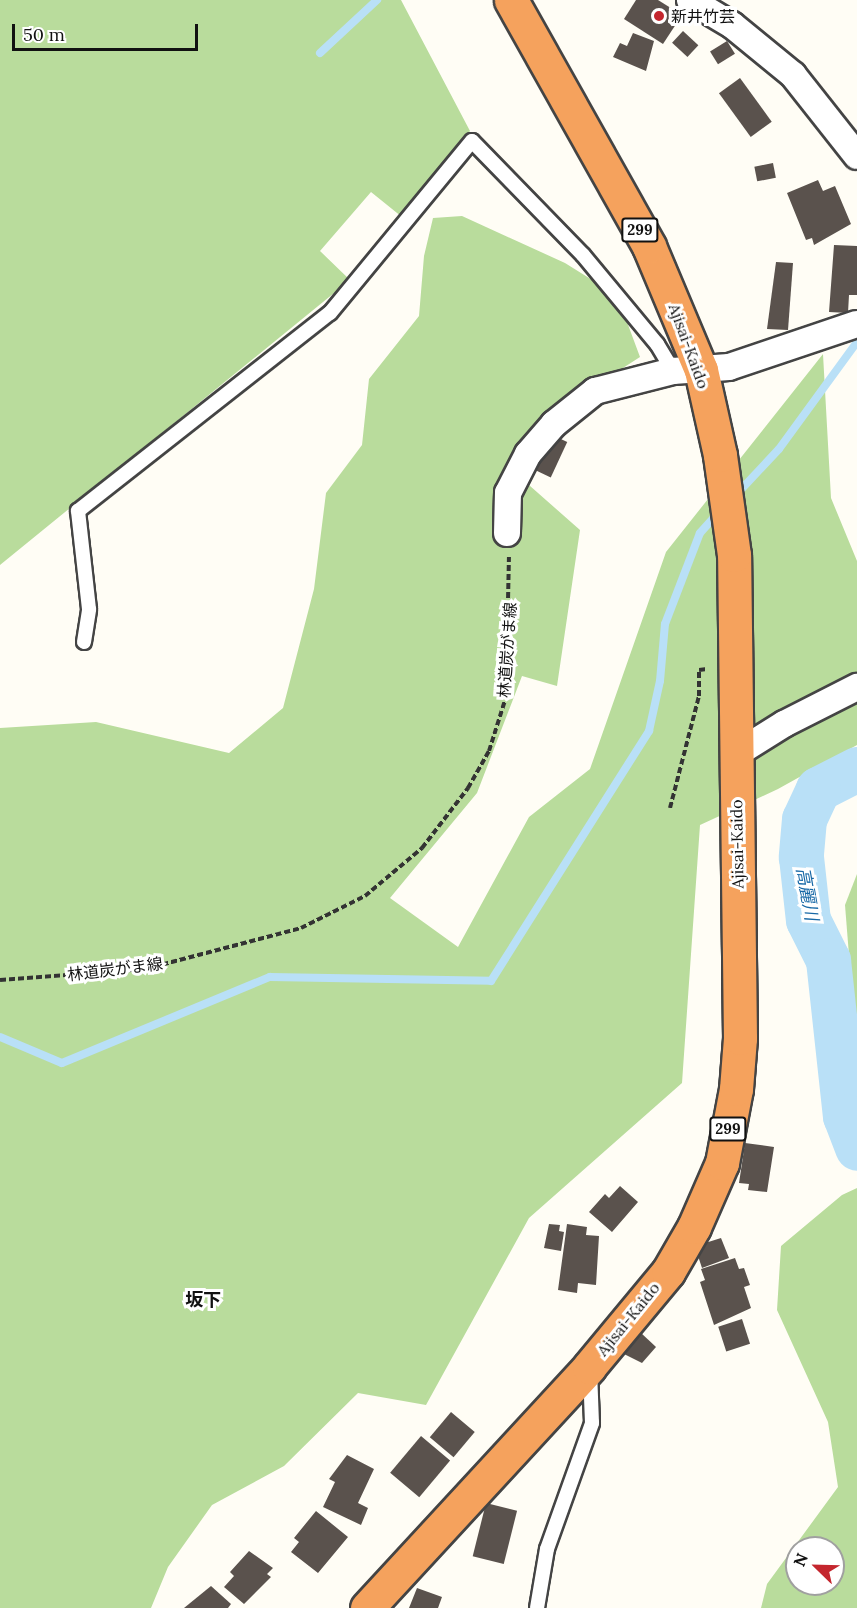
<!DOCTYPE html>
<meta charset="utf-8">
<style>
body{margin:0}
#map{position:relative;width:857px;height:1608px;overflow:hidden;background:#fffdf5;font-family:Lora,"Noto Sans JP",serif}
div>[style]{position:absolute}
.forest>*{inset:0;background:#b9dc9c}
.stream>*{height:8px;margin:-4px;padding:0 4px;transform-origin:4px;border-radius:4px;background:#b9e0f7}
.river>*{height:45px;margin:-22.5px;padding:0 22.5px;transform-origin:22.5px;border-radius:22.5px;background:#b9e0f7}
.building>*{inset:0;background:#5a524d;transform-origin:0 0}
.path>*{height:4px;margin-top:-2px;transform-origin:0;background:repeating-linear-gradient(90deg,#333 0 6px,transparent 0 9px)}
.roads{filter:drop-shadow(2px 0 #444) drop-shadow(-2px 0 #444) drop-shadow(0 2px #444) drop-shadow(0 -2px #444)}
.lane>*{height:14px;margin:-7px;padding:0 7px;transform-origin:7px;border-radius:7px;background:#fff}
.street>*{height:26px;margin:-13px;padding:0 13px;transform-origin:13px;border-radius:13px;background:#fff}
.highway>*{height:33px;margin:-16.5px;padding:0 16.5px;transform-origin:16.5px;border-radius:16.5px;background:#f5a25d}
.dots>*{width:16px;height:16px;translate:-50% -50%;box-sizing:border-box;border:3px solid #fff;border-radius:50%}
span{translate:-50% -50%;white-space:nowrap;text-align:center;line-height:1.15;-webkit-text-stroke:6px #fff;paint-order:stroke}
.shield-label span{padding:2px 4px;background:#fff;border:2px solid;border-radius:4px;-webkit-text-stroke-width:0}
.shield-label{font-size:15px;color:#111;font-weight:700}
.poi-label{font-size:16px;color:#111}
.left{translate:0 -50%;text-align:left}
.street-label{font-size:16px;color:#111}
.water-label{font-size:18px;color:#1768a6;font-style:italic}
.neighbourhood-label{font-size:18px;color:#111;font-weight:700}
.north{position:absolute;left:785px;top:1536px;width:60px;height:60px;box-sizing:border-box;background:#fff;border:2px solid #a0a0a0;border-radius:50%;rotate:293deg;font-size:16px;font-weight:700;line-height:24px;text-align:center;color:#111}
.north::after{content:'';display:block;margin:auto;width:21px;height:27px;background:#c4262e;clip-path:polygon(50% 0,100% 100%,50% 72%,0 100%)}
.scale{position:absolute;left:12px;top:24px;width:186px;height:27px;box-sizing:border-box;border:3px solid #111;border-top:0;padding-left:8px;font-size:18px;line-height:21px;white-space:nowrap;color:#111;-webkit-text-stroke:4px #fff;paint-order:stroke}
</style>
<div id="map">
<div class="forest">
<i style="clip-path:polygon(0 0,401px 0,470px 131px,402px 217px,371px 192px,320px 251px,350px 280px,0 565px)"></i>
<i style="clip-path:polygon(462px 216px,565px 263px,597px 283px,627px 322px,640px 357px,553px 413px,521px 478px,580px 530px,557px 686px,522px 676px,477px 793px,390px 898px,458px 947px,529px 817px,590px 769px,666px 552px,823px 354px,831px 498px,857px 561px,857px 745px,778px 789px,700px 825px,682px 1083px,529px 1218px,426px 1405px,358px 1393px,284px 1466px,212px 1505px,168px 1567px,151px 1608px,0 1608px,0 728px,96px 722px,229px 753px,283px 708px,314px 589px,326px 493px,362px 445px,369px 379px,419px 316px,424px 256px,433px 218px)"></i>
<i style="clip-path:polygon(857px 874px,857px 1056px,845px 905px)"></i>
<i style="clip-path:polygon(evenodd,857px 1188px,857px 1608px,761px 1608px,767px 1584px,838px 1487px,828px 1422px,777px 1310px,781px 1246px,842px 1195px,857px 1188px,797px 1548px,833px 1548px,833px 1584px,797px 1584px,797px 1548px)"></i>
</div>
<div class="stream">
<i style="left:320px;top:53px;width:78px;rotate:-42.9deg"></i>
<i style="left:735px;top:496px;width:64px;rotate:-46.9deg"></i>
<i style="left:779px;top:449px;width:132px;rotate:-53.9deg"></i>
<i style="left:0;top:1037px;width:67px;rotate:22.8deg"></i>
<i style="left:62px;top:1063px;width:225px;rotate:-22.5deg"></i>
<i style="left:270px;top:977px;width:221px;rotate:1deg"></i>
<i style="left:491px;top:981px;width:296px;rotate:-57.7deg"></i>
<i style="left:649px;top:731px;width:51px;rotate:-77.6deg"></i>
<i style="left:660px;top:681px;width:57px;rotate:-85deg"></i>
<i style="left:665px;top:624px;width:97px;rotate:-69deg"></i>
<i style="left:700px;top:533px;width:27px;rotate:-48deg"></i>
</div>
<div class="river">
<i style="left:857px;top:769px;width:44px;rotate:152.9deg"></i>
<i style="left:818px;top:789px;width:33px;rotate:115deg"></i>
<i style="left:804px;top:819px;width:38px;rotate:95deg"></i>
<i style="left:801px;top:857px;width:63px;rotate:83.7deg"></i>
<i style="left:808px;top:920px;width:45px;rotate:63.4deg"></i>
<i style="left:828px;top:960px;width:157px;rotate:83.8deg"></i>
<i style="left:845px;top:1116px;width:34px;rotate:69deg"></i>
</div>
<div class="building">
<i style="clip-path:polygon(636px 0,658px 0,682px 15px,663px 44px,624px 19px)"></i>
<i style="left:683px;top:31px;width:21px;height:16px;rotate:43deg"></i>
<i style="clip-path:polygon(633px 33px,654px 41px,646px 71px,613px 57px,620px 43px,627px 46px)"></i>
<i style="left:727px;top:41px;width:15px;height:20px;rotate:58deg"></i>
<i style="left:740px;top:78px;width:54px;height:26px;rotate:54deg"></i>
<i style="left:773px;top:163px;width:15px;height:19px;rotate:79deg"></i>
<i style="clip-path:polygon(818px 180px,823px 191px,835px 186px,851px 224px,814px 245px,812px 238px,806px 240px,787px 193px)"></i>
<i style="clip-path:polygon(834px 245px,857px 246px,857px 295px,849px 295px,848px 313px,829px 312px)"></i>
<i style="clip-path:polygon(776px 262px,793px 263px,788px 330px,767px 329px)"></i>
<i style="left:550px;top:434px;width:19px;height:39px;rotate:25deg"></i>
<i style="clip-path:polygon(745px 1143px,774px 1147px,767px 1192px,748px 1190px,749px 1184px,739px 1183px)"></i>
<i style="clip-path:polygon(620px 1186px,638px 1202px,612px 1232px,589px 1212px,605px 1194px,609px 1198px)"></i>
<i style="clip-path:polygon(549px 1224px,560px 1225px,559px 1231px,564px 1232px,561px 1251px,544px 1248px)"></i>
<i style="clip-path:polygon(567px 1224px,587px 1227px,586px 1235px,599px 1236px,596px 1285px,578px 1283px,577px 1293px,558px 1290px)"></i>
<i style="clip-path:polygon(721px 1238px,729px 1258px,702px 1268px,697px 1253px,702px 1244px)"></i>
<i style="clip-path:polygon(735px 1258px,739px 1269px,744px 1268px,750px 1285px,744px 1287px,751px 1308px,714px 1325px,700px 1282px,705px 1280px,701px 1269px)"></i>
<i style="left:742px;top:1319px;width:26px;height:25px;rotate:72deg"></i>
<i style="clip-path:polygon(640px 1332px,656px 1347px,642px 1363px,622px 1353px)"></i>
<i style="left:451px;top:1412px;width:31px;height:33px;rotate:40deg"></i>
<i style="left:421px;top:1436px;width:38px;height:48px;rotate:40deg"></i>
<i style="clip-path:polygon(347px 1455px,374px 1469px,358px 1503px,368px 1508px,361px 1525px,323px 1507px,335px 1482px,329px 1479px)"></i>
<i style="left:486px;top:1503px;width:32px;height:55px;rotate:14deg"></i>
<i style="clip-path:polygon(316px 1511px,348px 1537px,318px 1573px,291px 1552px,299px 1542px,294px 1538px)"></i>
<i style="clip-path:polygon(249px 1551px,273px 1568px,267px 1574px,271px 1577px,244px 1604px,224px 1587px,234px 1576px,230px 1572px)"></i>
<i style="clip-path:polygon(211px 1586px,231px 1604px,228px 1608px,184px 1608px)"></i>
<i style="clip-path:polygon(417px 1588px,442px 1597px,438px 1608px,409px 1608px)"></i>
</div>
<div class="path">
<i style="left:670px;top:808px;width:116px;rotate:-75.5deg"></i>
<i style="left:699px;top:696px;width:26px;rotate:-90deg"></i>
<i style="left:699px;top:670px;width:8px;rotate:-7deg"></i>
<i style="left:0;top:980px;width:145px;rotate:-4.3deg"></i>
<i style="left:145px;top:969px;width:161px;rotate:-14.7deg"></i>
<i style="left:301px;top:928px;width:72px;rotate:-26.6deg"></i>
<i style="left:365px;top:896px;width:75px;rotate:-40.1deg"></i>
<i style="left:422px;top:848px;width:76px;rotate:-52.5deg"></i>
<i style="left:468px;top:788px;width:43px;rotate:-60.4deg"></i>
<i style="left:489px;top:751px;width:57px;rotate:-72.5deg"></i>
<i style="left:506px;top:697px;width:140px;rotate:-88.8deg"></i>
</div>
<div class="roads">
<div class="lane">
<i style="left:84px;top:642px;width:33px;rotate:-81deg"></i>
<i style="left:89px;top:609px;width:99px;rotate:-96.4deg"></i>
<i style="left:78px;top:511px;width:320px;rotate:-38.2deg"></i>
<i style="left:330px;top:313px;width:223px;rotate:-50.5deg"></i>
<i style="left:472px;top:141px;width:159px;rotate:45.8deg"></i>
<i style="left:583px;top:255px;width:116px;rotate:50.3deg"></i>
<i style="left:657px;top:344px;width:31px;rotate:59deg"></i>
<i style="left:537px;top:1608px;width:60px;rotate:-80.4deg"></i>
<i style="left:547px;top:1549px;width:134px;rotate:-70.3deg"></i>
<i style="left:592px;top:1423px;width:53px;rotate:-92.2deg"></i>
</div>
<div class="street">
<i style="left:690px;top:0;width:49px;rotate:30.8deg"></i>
<i style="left:732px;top:25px;width:79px;rotate:39.3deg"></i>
<i style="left:793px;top:75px;width:103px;rotate:51.7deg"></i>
<i style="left:507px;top:533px;width:40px;rotate:-88.6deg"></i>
<i style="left:508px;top:493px;width:44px;rotate:-62.9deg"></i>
<i style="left:528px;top:454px;width:40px;rotate:-49deg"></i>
<i style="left:554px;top:424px;width:53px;rotate:-38.8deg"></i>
<i style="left:595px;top:391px;width:81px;rotate:-14.4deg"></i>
<i style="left:673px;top:371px;width:56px;rotate:-4.1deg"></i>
<i style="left:729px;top:367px;width:135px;rotate:-18.6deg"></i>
<i style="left:736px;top:754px;width:57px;rotate:-32deg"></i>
<i style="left:784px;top:724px;width:82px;rotate:-26.9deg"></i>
</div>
<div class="highway">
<i style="left:367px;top:1608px;width:328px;rotate:-47.3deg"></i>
<i style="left:589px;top:1367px;width:124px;rotate:-50.3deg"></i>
<i style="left:668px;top:1272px;width:52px;rotate:-60deg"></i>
<i style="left:694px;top:1227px;width:70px;rotate:-66.4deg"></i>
<i style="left:722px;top:1163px;width:75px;rotate:-79.3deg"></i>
<i style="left:736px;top:1089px;width:51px;rotate:-85.5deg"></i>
<i style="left:740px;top:1038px;width:483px;rotate:-90.7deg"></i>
<i style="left:734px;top:555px;width:101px;rotate:-98deg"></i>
<i style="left:720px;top:455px;width:87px;rotate:-102.6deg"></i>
<i style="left:701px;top:370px;width:134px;rotate:-112.8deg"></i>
<i style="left:649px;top:246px;width:282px;rotate:-119.3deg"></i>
</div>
</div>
<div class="dots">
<i style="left:659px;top:16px;background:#c4262e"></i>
</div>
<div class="shield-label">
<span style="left:640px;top:230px">299</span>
<span style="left:728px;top:1129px">299</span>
</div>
<div class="poi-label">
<span class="left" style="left:671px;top:16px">新井竹芸</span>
</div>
<div class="street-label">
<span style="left:689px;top:346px;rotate:70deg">Ajisai-Kaido</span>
<span style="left:507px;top:650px;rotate:-86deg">林道炭がま線</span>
<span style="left:737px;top:844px;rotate:-91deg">Ajisai-Kaido</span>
<span style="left:115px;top:969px;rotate:-7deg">林道炭がま線</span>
<span style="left:628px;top:1319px;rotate:-51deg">Ajisai-Kaido</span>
</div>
<div class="water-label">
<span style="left:807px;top:894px;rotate:80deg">高麗川</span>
</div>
<div class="neighbourhood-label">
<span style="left:203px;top:1300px">坂下</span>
</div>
<div class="north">N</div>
<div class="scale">50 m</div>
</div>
